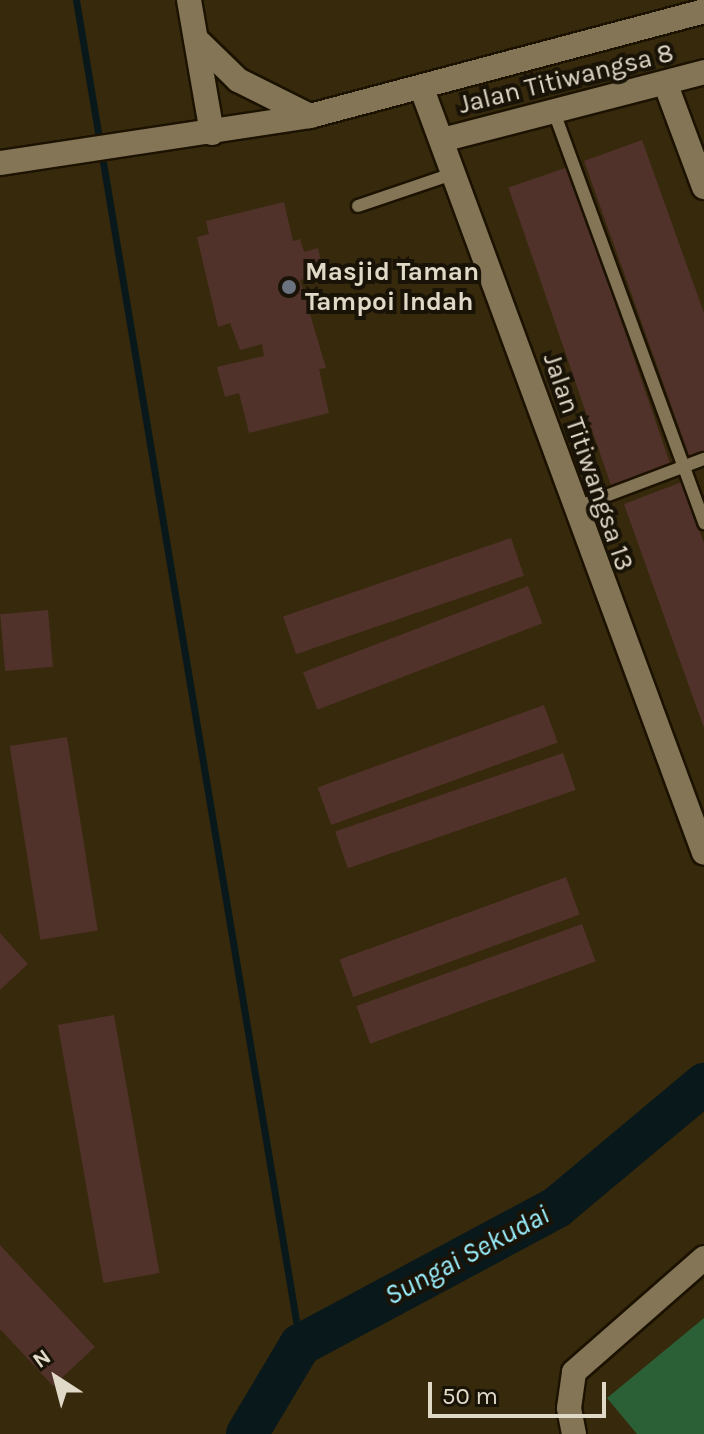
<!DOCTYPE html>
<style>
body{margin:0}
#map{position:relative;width:704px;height:1434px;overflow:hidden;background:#36290c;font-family:Karla,sans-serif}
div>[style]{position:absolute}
.green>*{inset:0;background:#2b6037}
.stream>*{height:7px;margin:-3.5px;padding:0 3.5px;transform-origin:3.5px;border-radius:3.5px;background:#09181b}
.river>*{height:42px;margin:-21px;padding:0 21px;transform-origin:21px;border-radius:21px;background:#09181b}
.building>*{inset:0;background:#51322a;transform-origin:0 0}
.roads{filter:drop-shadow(2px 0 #1c1200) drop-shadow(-2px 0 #1c1200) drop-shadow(0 2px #1c1200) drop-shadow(0 -2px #1c1200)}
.service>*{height:12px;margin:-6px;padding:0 6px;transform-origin:6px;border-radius:6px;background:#847556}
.minor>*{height:24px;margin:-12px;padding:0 12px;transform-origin:12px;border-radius:12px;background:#847556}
.dots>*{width:22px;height:22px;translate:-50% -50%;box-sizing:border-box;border:4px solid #191307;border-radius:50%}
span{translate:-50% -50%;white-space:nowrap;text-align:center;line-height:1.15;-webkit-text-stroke:8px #191307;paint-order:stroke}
.street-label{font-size:26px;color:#e1d9c8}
.poi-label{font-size:26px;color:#e1d9c8;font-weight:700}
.left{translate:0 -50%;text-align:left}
.water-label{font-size:28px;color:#9aeffe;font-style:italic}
.north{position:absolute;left:16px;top:1338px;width:80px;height:80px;-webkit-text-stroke:6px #191307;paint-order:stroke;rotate:324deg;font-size:22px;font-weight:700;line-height:32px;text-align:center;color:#e1d9c8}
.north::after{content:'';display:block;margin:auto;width:28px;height:36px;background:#e1d9c8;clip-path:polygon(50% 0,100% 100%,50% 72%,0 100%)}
.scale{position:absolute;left:428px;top:1382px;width:178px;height:36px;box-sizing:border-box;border:4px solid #e1d9c8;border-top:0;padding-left:10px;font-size:24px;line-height:28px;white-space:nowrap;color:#e1d9c8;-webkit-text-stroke:6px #191307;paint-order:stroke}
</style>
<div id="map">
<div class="green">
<i style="clip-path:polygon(704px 1318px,704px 1434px,637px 1434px,607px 1398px)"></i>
</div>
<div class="stream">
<i style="left:76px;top:0;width:1364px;rotate:80.54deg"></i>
</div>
<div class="river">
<i style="left:247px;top:1434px;width:104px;rotate:-59.2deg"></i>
<i style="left:300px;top:1345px;width:292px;rotate:-28.2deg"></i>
<i style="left:557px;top:1207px;width:192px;rotate:-39.9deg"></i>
</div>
<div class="building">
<i style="clip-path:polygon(642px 140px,704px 313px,704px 452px,690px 458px,584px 161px)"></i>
<i style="left:568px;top:167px;width:315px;height:63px;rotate:71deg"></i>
<i style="clip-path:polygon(284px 202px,293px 241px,300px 239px,304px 252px,318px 248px,321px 262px,307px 265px,310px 278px,300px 280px,326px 368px,319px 369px,329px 413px,249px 433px,239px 393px,225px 397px,217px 367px,264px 356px,262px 344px,240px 350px,230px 323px,218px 327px,197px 237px,209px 234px,206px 221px)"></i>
<i style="clip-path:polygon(682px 482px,704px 543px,704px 728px,624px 504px)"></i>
<i style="left:511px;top:538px;width:40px;height:241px;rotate:71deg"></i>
<i style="left:528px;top:586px;width:40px;height:241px;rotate:69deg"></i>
<i style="left:48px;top:610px;width:57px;height:48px;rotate:85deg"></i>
<i style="left:544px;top:705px;width:40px;height:241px;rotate:70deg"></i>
<i style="left:67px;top:737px;width:196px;height:58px;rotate:81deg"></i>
<i style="left:563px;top:753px;width:39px;height:241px;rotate:71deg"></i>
<i style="left:566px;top:877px;width:40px;height:241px;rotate:70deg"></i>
<i style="left:582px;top:924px;width:40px;height:240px;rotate:70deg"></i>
<i style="clip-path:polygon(0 933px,28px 964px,0 990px)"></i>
<i style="left:114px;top:1015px;width:262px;height:57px;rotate:80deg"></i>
<i style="clip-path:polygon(0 1245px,95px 1347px,53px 1386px,0 1329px)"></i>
</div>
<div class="roads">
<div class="service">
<i style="left:554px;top:112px;width:438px;rotate:69.9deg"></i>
<i style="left:358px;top:206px;width:102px;rotate:-18.8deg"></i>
<i style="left:574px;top:508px;width:139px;rotate:-20.7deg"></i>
</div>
<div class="minor">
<i style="left:189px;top:0;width:135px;rotate:80.2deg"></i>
<i style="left:196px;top:39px;width:59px;rotate:44.3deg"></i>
<i style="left:238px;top:80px;width:80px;rotate:26.6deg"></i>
<i style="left:666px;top:85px;width:109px;rotate:69.6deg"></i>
<i style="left:422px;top:89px;width:814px;rotate:69.74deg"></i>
<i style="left:442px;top:140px;width:271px;rotate:-14.5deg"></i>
<i style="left:0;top:163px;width:314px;rotate:-8.6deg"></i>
<i style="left:310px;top:116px;width:408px;rotate:-14.9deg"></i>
<i style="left:574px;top:1434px;width:26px;rotate:-101deg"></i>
<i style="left:569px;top:1408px;width:36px;rotate:-82deg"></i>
<i style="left:574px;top:1372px;width:173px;rotate:-41.2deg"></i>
</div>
</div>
<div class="dots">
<i style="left:289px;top:287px;background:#6b7280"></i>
</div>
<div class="street-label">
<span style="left:566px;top:79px;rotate:-14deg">Jalan Titiwangsa 8</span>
<span style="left:588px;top:462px;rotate:71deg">Jalan Titiwangsa 13</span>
</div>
<div class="poi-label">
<span class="left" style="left:305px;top:287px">Masjid Taman<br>Tampoi Indah</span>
</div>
<div class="water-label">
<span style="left:467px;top:1255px;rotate:-28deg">Sungai Sekudai</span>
</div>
<div class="north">N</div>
<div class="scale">50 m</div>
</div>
